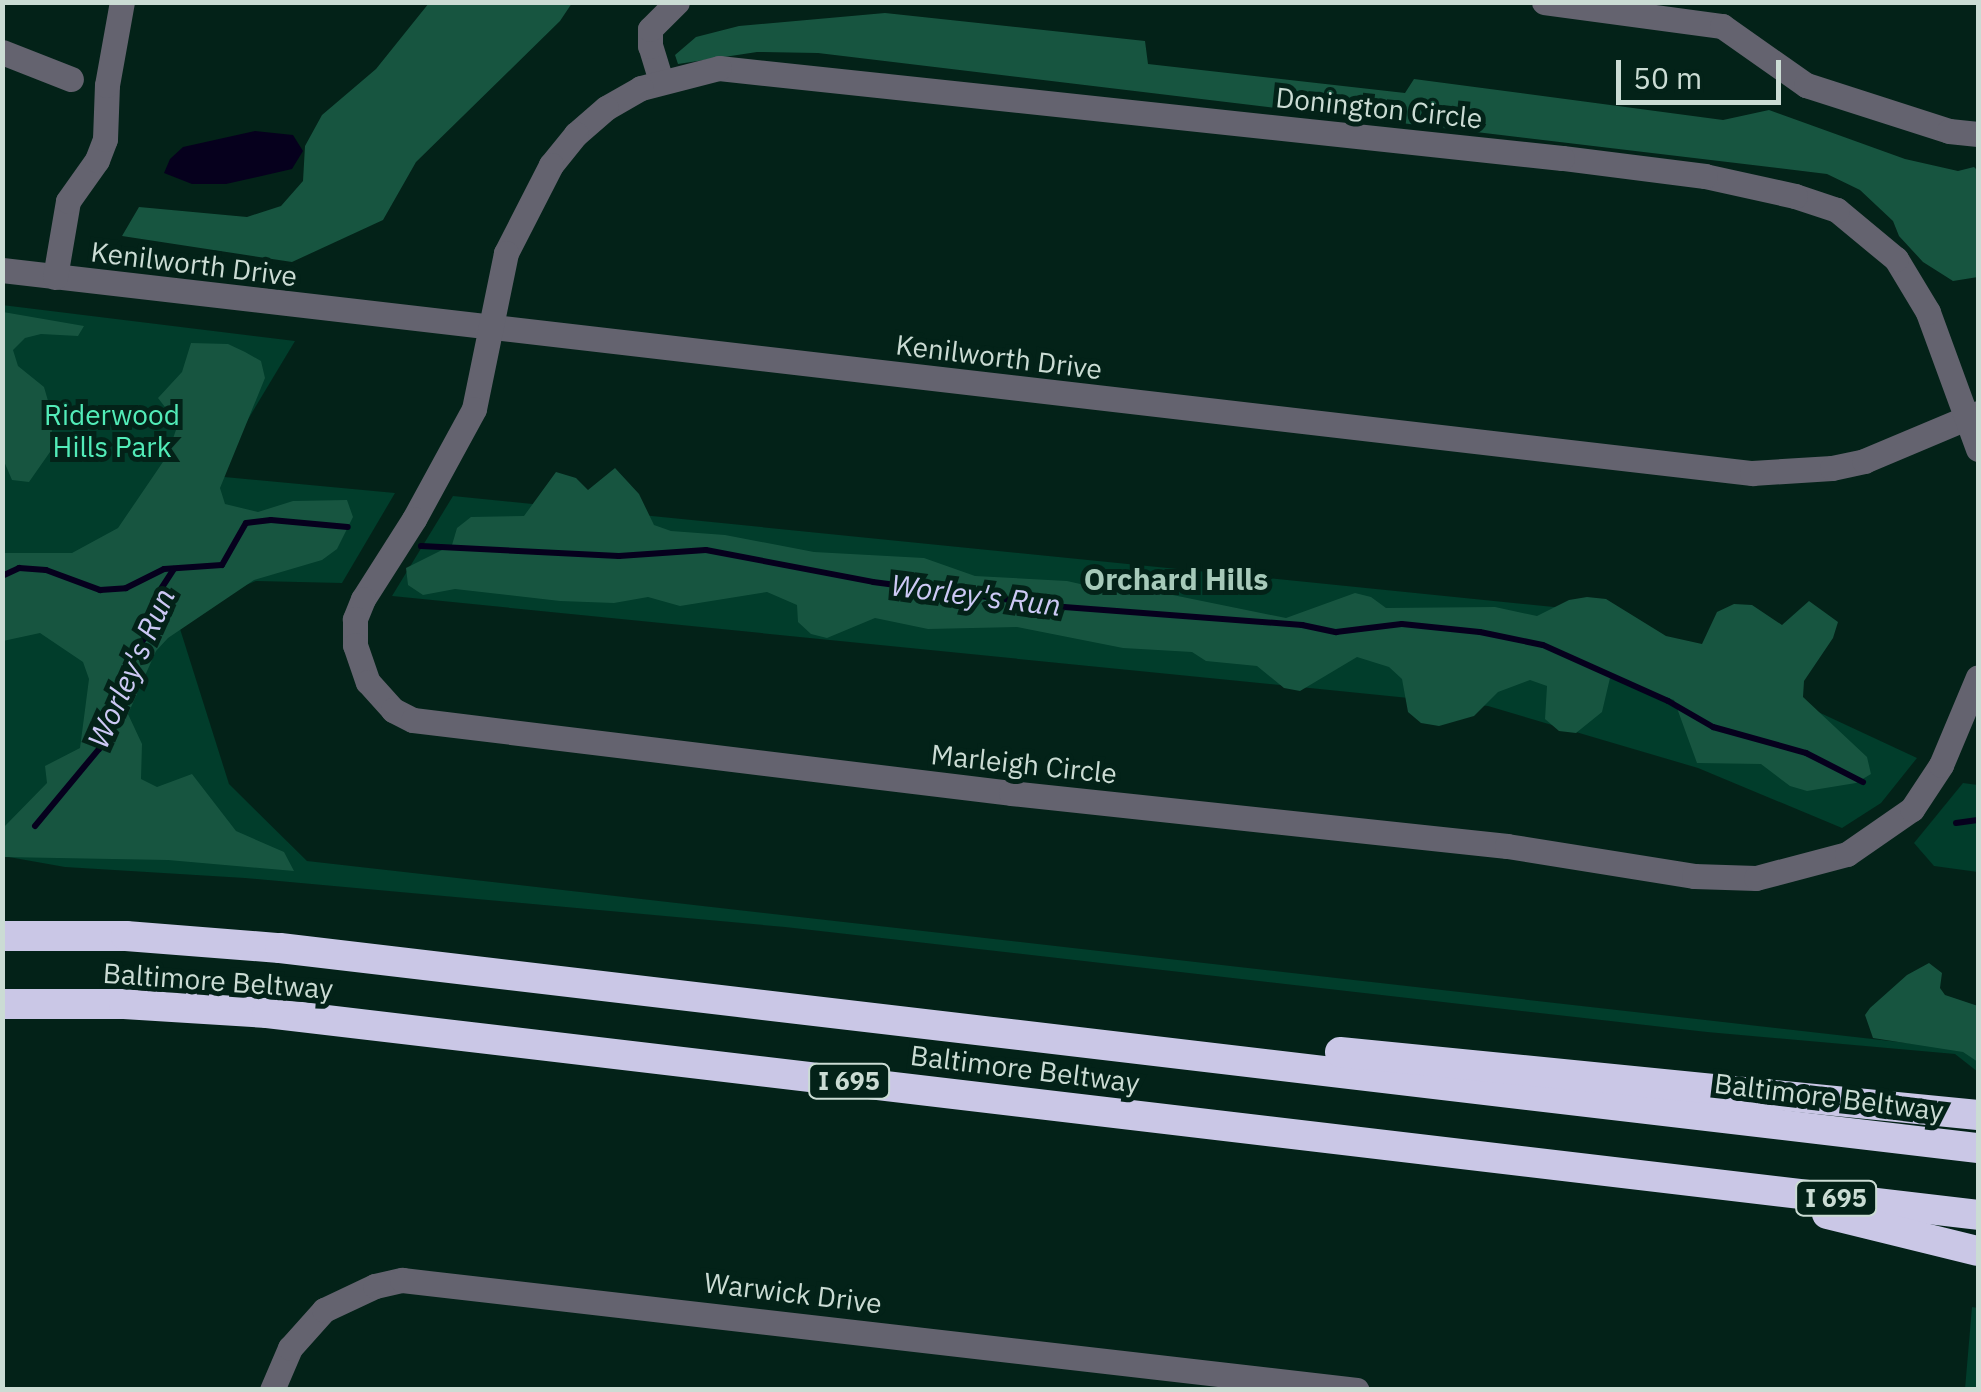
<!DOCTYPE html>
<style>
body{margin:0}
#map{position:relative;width:1981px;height:1392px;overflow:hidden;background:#032218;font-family:"IBM Plex Sans",sans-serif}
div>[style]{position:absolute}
.green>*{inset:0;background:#013d2b}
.forest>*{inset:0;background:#175540}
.water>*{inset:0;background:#06001d}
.stream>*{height:6px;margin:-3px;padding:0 3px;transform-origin:3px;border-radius:3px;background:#06001d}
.minor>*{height:25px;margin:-12.5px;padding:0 12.5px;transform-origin:12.5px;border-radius:12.5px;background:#64636f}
.highway>*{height:30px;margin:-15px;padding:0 15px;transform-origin:15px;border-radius:15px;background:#cac7e6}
span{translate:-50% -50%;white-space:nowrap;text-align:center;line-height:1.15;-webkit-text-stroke:10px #032218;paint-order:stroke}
.shield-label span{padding:2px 8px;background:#032218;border:2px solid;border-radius:8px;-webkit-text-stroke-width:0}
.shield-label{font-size:25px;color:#cbdcd4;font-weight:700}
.street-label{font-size:28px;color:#cbdcd4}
.park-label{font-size:28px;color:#52ecb8}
.neighbourhood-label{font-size:30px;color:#a7caba;font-weight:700}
.water-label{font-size:30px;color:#cdc9f5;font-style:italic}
.frame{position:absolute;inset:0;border:5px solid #cbdcd4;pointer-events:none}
.scale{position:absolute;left:1616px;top:60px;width:165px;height:45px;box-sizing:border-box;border:5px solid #cbdcd4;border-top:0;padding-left:12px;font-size:30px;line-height:35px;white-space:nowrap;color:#cbdcd4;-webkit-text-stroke:8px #032218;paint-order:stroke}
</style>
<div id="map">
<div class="green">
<i style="clip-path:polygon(2px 305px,295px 341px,214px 476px,395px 493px,342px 583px,256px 581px,175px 613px,229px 784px,307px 861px,1978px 1051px,1978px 1072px,1955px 1054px,1707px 1032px,785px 927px,245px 878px,65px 867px,3px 856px)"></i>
<i style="clip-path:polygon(453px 496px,1604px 612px,1917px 758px,1881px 803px,1842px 828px,1698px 768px,1488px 706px,392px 596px)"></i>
<i style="clip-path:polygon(1963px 783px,1978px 785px,1978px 872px,1934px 866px,1914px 843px)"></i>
<i style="clip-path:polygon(1972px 1307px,1978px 1308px,1978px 1389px,1965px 1389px)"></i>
</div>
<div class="forest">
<i style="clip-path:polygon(429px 3px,572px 3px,560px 21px,416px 162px,383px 220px,292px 262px,122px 236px,139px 207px,247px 217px,281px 206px,303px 181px,305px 146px,322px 115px,376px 69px)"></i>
<i style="clip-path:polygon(885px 13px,1145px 41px,1148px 64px,1405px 93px,1414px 79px,1723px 120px,1769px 110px,1905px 159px,1958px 171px,1974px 167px,1978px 171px,1978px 277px,1953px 281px,1923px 262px,1899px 236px,1893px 221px,1860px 190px,1827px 174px,818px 53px,757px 52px,678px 64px,675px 55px,696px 37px,739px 26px)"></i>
<i style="clip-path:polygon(3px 312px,84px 326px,78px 336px,41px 334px,25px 338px,13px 350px,18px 366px,44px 387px,53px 418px,50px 452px,29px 482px,12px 480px,3px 459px)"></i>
<i style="clip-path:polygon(191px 343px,228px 344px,245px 352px,261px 361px,265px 378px,220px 488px,225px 504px,258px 512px,293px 501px,347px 500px,353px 517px,337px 549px,322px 560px,254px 580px,168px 638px,156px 651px,128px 714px,142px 744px,141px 779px,157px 787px,192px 774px,236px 831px,284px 852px,294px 871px,168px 860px,3px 857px,3px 828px,47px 783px,45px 766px,80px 748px,89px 679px,83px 662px,40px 633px,3px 641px,3px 553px,72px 553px,118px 528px,167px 456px,178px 424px,158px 398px,182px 372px)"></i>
<i style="clip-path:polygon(615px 468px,639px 494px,654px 525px,671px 531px,725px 535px,814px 552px,924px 558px,975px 576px,1067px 581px,1120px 593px,1158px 592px,1286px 618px,1355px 593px,1371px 597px,1386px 608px,1495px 607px,1537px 616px,1569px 600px,1587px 597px,1606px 599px,1666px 636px,1702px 644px,1717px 612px,1734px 604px,1752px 605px,1782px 625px,1809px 601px,1838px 622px,1833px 638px,1804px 681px,1803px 697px,1867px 757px,1871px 774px,1856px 783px,1807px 791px,1790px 786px,1761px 764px,1697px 763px,1674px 700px,1610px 678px,1602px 712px,1576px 733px,1559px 731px,1545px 719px,1547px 686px,1530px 680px,1498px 692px,1474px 716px,1439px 726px,1421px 723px,1408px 712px,1402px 679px,1389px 667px,1357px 657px,1300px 691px,1284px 688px,1257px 666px,1206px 661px,1192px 652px,1123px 648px,1017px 627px,928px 629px,875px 618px,827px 638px,811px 634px,798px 622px,797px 605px,767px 592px,680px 606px,648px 597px,614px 603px,560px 601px,455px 589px,423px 595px,408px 585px,406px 568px,452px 545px,457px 528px,471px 517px,524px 516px,556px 472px,576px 478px,588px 490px)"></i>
<i style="clip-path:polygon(1929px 963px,1942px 973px,1940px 988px,1945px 995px,1978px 1006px,1978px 1062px,1963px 1052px,1873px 1038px,1865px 1015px,1870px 1008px,1907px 975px)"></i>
</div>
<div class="water">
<i style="clip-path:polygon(255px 131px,293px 135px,303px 151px,292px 169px,226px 184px,192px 184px,164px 173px,170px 159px,183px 147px)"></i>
</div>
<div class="stream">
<i style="left:421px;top:546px;width:198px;rotate:2.9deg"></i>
<i style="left:619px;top:556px;width:87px;rotate:-3.9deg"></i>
<i style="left:706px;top:550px;width:170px;rotate:10.8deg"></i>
<i style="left:873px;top:582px;width:193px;rotate:7.5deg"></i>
<i style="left:1064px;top:607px;width:239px;rotate:4.3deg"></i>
<i style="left:1302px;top:625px;width:35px;rotate:12deg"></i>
<i style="left:1336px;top:632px;width:66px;rotate:-6.9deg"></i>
<i style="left:1402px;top:624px;width:78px;rotate:5.9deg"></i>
<i style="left:1480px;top:632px;width:64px;rotate:11.7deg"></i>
<i style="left:1543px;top:645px;width:137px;rotate:24.1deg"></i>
<i style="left:1668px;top:701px;width:52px;rotate:30deg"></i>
<i style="left:1713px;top:727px;width:97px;rotate:15.6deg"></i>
<i style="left:1806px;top:753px;width:64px;rotate:27deg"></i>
<i style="left:2px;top:576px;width:19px;rotate:-25deg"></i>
<i style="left:19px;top:568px;width:27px;rotate:4deg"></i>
<i style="left:46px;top:570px;width:58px;rotate:20.3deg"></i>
<i style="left:100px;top:590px;width:26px;rotate:-4deg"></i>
<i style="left:126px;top:588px;width:42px;rotate:-26.6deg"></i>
<i style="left:164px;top:569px;width:58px;rotate:-3.9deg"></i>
<i style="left:222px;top:565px;width:48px;rotate:-60.3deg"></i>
<i style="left:246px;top:523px;width:25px;rotate:-7deg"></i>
<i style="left:271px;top:520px;width:77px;rotate:5.2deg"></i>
<i style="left:1956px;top:823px;width:22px;rotate:-8deg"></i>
<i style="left:35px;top:826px;width:100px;rotate:-50.3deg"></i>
<i style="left:99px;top:749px;width:29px;rotate:-82deg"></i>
<i style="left:103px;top:720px;width:64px;rotate:-67deg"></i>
<i style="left:128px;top:661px;width:29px;rotate:-54deg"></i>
<i style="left:145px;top:638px;width:45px;rotate:-74.4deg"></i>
<i style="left:157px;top:595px;width:31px;rotate:-57deg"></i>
</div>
<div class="minor">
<i style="left:1544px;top:2px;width:180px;rotate:7.7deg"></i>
<i style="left:1722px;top:26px;width:103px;rotate:35.1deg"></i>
<i style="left:1806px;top:85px;width:150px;rotate:17.8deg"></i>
<i style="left:1949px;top:131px;width:29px;rotate:6deg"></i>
<i style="left:2px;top:52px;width:74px;rotate:21.4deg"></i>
<i style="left:661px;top:81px;width:37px;rotate:-107deg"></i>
<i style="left:650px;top:46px;width:17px;rotate:-90deg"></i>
<i style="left:650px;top:29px;width:38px;rotate:-45deg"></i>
<i style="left:2px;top:270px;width:1762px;rotate:6.62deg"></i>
<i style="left:1752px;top:473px;width:80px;rotate:-3.6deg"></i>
<i style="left:1832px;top:468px;width:33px;rotate:-12deg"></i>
<i style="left:1864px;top:461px;width:124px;rotate:-22.8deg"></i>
<i style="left:55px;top:277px;width:77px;rotate:-80.3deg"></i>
<i style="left:68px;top:201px;width:50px;rotate:-54.7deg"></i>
<i style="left:97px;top:160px;width:22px;rotate:-69deg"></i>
<i style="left:105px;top:139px;width:54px;rotate:-87.9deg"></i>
<i style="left:107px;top:85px;width:84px;rotate:-79.8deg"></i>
<i style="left:1978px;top:449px;width:146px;rotate:-110.1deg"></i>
<i style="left:1928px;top:312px;width:62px;rotate:-121.1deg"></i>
<i style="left:1896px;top:259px;width:77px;rotate:-140.3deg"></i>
<i style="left:1837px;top:210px;width:44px;rotate:-161.6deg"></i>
<i style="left:1795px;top:196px;width:92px;rotate:-167.5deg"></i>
<i style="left:1705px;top:176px;width:144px;rotate:-172.8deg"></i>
<i style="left:1562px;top:158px;width:848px;rotate:-173.91deg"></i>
<i style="left:719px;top:68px;width:81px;rotate:165.6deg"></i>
<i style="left:641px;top:88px;width:40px;rotate:150.3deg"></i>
<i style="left:606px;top:108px;width:40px;rotate:139deg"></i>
<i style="left:576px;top:134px;width:40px;rotate:129deg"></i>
<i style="left:551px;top:165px;width:99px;rotate:117.1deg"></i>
<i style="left:506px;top:253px;width:159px;rotate:101.6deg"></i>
<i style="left:474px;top:409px;width:125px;rotate:118.6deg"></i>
<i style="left:414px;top:519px;width:95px;rotate:122.5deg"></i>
<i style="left:363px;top:599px;width:22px;rotate:112deg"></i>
<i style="left:355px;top:619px;width:26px;rotate:90deg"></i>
<i style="left:355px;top:645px;width:39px;rotate:71deg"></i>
<i style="left:368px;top:682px;width:38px;rotate:48deg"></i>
<i style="left:393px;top:710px;width:22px;rotate:27deg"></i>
<i style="left:413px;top:720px;width:602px;rotate:6.96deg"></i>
<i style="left:1011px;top:793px;width:499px;rotate:6.1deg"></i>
<i style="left:1507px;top:846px;width:189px;rotate:9.1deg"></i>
<i style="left:1694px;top:876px;width:62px;rotate:1.8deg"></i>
<i style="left:1756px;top:878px;width:94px;rotate:-14.8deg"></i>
<i style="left:1847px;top:854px;width:79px;rotate:-34.7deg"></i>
<i style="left:1912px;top:809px;width:53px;rotate:-56.6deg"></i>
<i style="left:1941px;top:765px;width:95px;rotate:-67.2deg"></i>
<i style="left:272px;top:1390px;width:46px;rotate:-66.8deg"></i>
<i style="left:290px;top:1348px;width:51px;rotate:-48.2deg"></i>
<i style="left:324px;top:1310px;width:56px;rotate:-25.2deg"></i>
<i style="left:375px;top:1286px;width:28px;rotate:-13deg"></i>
<i style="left:402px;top:1280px;width:961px;rotate:6.57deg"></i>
</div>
<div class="highway">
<i style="left:2px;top:936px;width:124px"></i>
<i style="left:126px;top:936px;width:154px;rotate:4.5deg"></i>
<i style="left:280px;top:948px;width:1710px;rotate:6.72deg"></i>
<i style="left:2px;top:1004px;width:122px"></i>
<i style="left:124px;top:1004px;width:143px;rotate:3.6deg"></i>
<i style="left:267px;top:1013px;width:1723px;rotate:6.73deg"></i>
<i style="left:1340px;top:1052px;width:641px;rotate:5.64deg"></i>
<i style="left:1827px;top:1214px;width:155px;rotate:13.8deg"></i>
</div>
<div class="shield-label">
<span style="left:849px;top:1081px">I 695</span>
<span style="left:1836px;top:1198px">I 695</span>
</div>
<div class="street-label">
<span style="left:1379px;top:108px;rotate:6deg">Donington Circle</span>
<span style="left:194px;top:264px;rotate:7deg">Kenilworth Drive</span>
<span style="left:999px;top:357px;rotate:7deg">Kenilworth Drive</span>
<span style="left:1024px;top:764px;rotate:6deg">Marleigh Circle</span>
<span style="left:218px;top:981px;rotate:4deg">Baltimore Beltway</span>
<span style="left:1025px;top:1069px;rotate:7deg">Baltimore Beltway</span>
<span style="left:1829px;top:1097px;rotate:7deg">Baltimore Beltway</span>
<span style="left:793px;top:1293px;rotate:7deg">Warwick Drive</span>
</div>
<div class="park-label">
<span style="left:112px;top:431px">Riderwood<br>Hills Park</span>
</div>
<div class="neighbourhood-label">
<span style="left:1176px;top:579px">Orchard Hills</span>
</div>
<div class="water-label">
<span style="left:976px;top:595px;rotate:7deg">Worley's Run</span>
<span style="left:131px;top:668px;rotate:-66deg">Worley's Run</span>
</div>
<div class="frame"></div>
<div class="scale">50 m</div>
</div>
